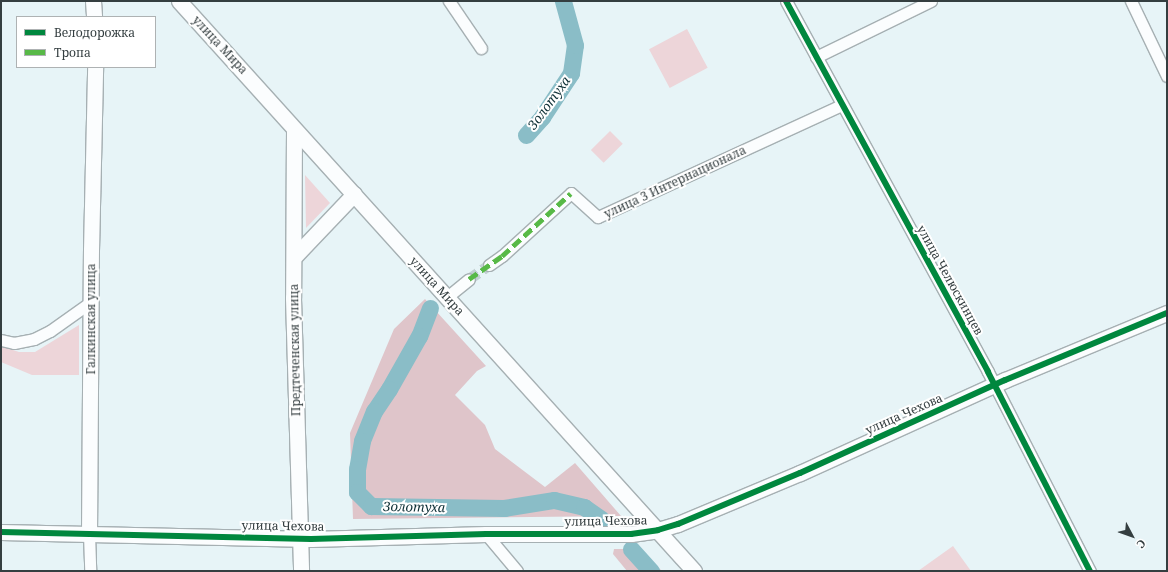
<!DOCTYPE html>
<meta charset="utf-8">
<style>
body{margin:0}
#map{position:relative;width:1168px;height:572px;overflow:hidden;background:#e7f4f7;font-family:"Noto Serif",serif}
div>[style]{position:absolute}
.green>*{inset:0;background:#edd5d9;transform-origin:0 0}
.forest>*{inset:0;background:#dfc5ca}
.river>*{height:17px;margin:-8.5px;padding:0 8.5px;transform-origin:8.5px;border-radius:8.5px;background:#8abdc7}
.street-tunnel>*{height:11px;margin-top:-5.5px;transform-origin:0;background:repeating-linear-gradient(90deg,#c3d0d2 0 11px,transparent 0 16.5px)}
.roads{filter:drop-shadow(1px 0 #a6b0b3) drop-shadow(-1px 0 #a6b0b3) drop-shadow(0 1px #a6b0b3) drop-shadow(0 -1px #a6b0b3)}
.street>*{height:11px;margin:-5.5px;padding:0 5.5px;transform-origin:5.5px;border-radius:5.5px;background:#fbfdfe}
.secondary>*{height:15px;margin:-7.5px;padding:0 7.5px;transform-origin:7.5px;border-radius:7.5px;background:#fbfdfe}
.quiet>*{height:5px;margin-top:-2.5px;transform-origin:0;background:repeating-linear-gradient(90deg,#58b947 0 10px,transparent 0 15px)}
.cycleway>*{height:6px;margin:-3px;padding:0 3px;transform-origin:3px;border-radius:3px;background:#00873e}
span{translate:-50% -50%;white-space:nowrap;text-align:center;line-height:1.15;-webkit-text-stroke:4px #fff;paint-order:stroke}
.street-label{font-size:12px;color:#343e40}
.water-label{font-size:13px;color:#0d2f35;font-style:italic}
.frame{position:absolute;inset:0;border:2px solid #343e40;pointer-events:none}
.legend{position:absolute;left:16px;top:16px;width:140px;height:52px;box-sizing:border-box;background:#fff;border:1px solid #aeb2b3;margin:0;padding:5px 7px;list-style:none;font-size:12px;color:#343e40}
.legend li{display:flex;align-items:center;gap:8px;height:20px}
.legend b{width:20px;border:1px solid #aeb2b3}
.north{position:absolute;left:1112px;top:516px;width:40px;height:40px;-webkit-text-stroke:3px #fff;paint-order:stroke;rotate:131deg;font-size:11px;font-weight:700;line-height:16px;text-align:center;color:#343e40}
.north::after{content:'';display:block;margin:auto;width:14px;height:18px;background:#343e40;clip-path:polygon(50% 0,100% 100%,50% 72%,0 100%)}
</style>
<div id="map">
<div class="green">
<i style="left:687px;top:29px;width:44px;height:43px;rotate:62deg"></i>
<i style="left:610px;top:131px;width:18px;height:27px;rotate:45deg"></i>
<i style="clip-path:polygon(305px 175px,330px 203px,306px 228px)"></i>
<i style="clip-path:polygon(79px 325px,79px 375px,32px 375px,1px 362px,1px 346px,19px 352px,35px 352px)"></i>
<i style="clip-path:polygon(953px 546px,971px 571px,918px 571px)"></i>
</div>
<div class="forest">
<i style="clip-path:polygon(425px 299px,486px 366px,477px 371px,455px 395px,485px 425px,495px 449px,545px 487px,575px 463px,621px 516px,353px 519px,350px 433px,394px 329px)"></i>
<i style="clip-path:polygon(614px 549px,638px 549px,662px 571px,627px 571px,613px 554px)"></i>
</div>
<div class="river">
<i style="left:526px;top:135px;width:24px;rotate:-48deg"></i>
<i style="left:542px;top:117px;width:53px;rotate:-56.6deg"></i>
<i style="left:571px;top:73px;width:28px;rotate:-82deg"></i>
<i style="left:575px;top:45px;width:46px;rotate:-105.3deg"></i>
<i style="left:430px;top:308px;width:30px;rotate:111deg"></i>
<i style="left:419px;top:336px;width:61px;rotate:119.5deg"></i>
<i style="left:389px;top:389px;width:27px;rotate:124deg"></i>
<i style="left:374px;top:411px;width:32px;rotate:112deg"></i>
<i style="left:362px;top:441px;width:28px;rotate:100deg"></i>
<i style="left:357px;top:469px;width:23px;rotate:90deg"></i>
<i style="left:357px;top:492px;width:20px;rotate:45deg"></i>
<i style="left:371px;top:506px;width:133px;rotate:0.9deg"></i>
<i style="left:504px;top:508px;width:51px;rotate:-9.1deg"></i>
<i style="left:554px;top:500px;width:31px;rotate:13deg"></i>
<i style="left:584px;top:507px;width:21px;rotate:35deg"></i>
<i style="left:631px;top:549px;width:30px;rotate:48deg"></i>
</div>
<div class="street-tunnel">
<i style="left:469px;top:279px;width:24px;rotate:-35deg"></i>
</div>
<div class="roads">
<div class="street">
<i style="left:449px;top:1px;width:57px;rotate:55.8deg"></i>
<i style="left:786px;top:1px;width:422px;rotate:61.4deg"></i>
<i style="left:988px;top:372px;width:224px;rotate:62.9deg"></i>
<i style="left:1131px;top:1px;width:83px;rotate:64.4deg"></i>
<i style="left:816px;top:57px;width:128px;rotate:-26deg"></i>
<i style="left:489px;top:265px;width:16px;rotate:-35deg"></i>
<i style="left:502px;top:256px;width:93px;rotate:-42.4deg"></i>
<i style="left:571px;top:193px;width:36px;rotate:42deg"></i>
<i style="left:598px;top:217px;width:268px;rotate:-24.7deg"></i>
<i style="left:447px;top:297px;width:28px;rotate:-39deg"></i>
<i style="left:1px;top:340px;width:13px;rotate:13deg"></i>
<i style="left:14px;top:343px;width:20px;rotate:-11deg"></i>
<i style="left:34px;top:339px;width:18px;rotate:-27deg"></i>
<i style="left:50px;top:331px;width:50px;rotate:-35.3deg"></i>
<i style="left:89px;top:534px;width:37px;rotate:88deg"></i>
<i style="left:486px;top:534px;width:48px;rotate:50deg"></i>
</div>
<div class="secondary">
<i style="left:93px;top:1px;width:16px;rotate:86deg"></i>
<i style="left:179px;top:1px;width:768px;rotate:47.9deg"></i>
<i style="left:294px;top:130px;width:168px;rotate:90.3deg"></i>
<i style="left:293px;top:298px;width:273px;rotate:88.3deg"></i>
<i style="left:294px;top:257px;width:87px;rotate:-46.4deg"></i>
<i style="left:1px;top:532px;width:310px;rotate:1.3deg"></i>
<i style="left:311px;top:539px;width:175px;rotate:-1.6deg"></i>
<i style="left:486px;top:534px;width:145px"></i>
<i style="left:631px;top:534px;width:27px;rotate:-8deg"></i>
<i style="left:658px;top:530px;width:21px;rotate:-17deg"></i>
<i style="left:678px;top:524px;width:132px;rotate:-22.7deg"></i>
<i style="left:800px;top:473px;width:225px;rotate:-24.4deg"></i>
<i style="left:1005px;top:380px;width:175px;rotate:-22.5deg"></i>
<i style="left:89px;top:534px;width:284px;rotate:-89.6deg"></i>
<i style="left:91px;top:250px;width:183px;rotate:-88.7deg"></i>
</div>
</div>
<div class="quiet">
<i style="left:469px;top:279px;width:40px;rotate:-34.9deg"></i>
<i style="left:502px;top:256px;width:93px;rotate:-42.4deg"></i>
</div>
<div class="cycleway">
<i style="left:786px;top:1px;width:422px;rotate:61.4deg"></i>
<i style="left:988px;top:372px;width:224px;rotate:62.9deg"></i>
<i style="left:1px;top:532px;width:310px;rotate:1.3deg"></i>
<i style="left:311px;top:539px;width:175px;rotate:-1.6deg"></i>
<i style="left:486px;top:534px;width:145px"></i>
<i style="left:631px;top:534px;width:27px;rotate:-8deg"></i>
<i style="left:658px;top:530px;width:21px;rotate:-17deg"></i>
<i style="left:678px;top:524px;width:132px;rotate:-22.7deg"></i>
<i style="left:800px;top:473px;width:225px;rotate:-24.4deg"></i>
<i style="left:1005px;top:380px;width:175px;rotate:-22.5deg"></i>
</div>
<div class="street-label">
<span style="left:220px;top:45px;rotate:47deg">улица Мира</span>
<span style="left:675px;top:182px;rotate:-25deg">улица 3 Интернационала</span>
<span style="left:950px;top:280px;rotate:61deg">улица Челюскинцев</span>
<span style="left:437px;top:286px;rotate:48deg">улица Мира</span>
<span style="left:91px;top:319px;rotate:-90deg">Галкинская улица</span>
<span style="left:295px;top:350px;rotate:-91deg">Предтеченская улица</span>
<span style="left:904px;top:414px;rotate:-24deg">улица Чехова</span>
<span style="left:606px;top:521px;rotate:-1deg">улица Чехова</span>
<span style="left:283px;top:526px;rotate:1deg">улица Чехова</span>
</div>
<div class="water-label">
<span style="left:549px;top:103px;rotate:-54deg">Золотуха</span>
<span style="left:414px;top:507px;rotate:1deg">Золотуха</span>
</div>
<div class="frame"></div>
<ul class="legend">
<li><b style="height:5px;background:#00873e"></b>Велодорожка</li>
<li><b style="height:5px;background:#58b947"></b>Тропа</li>
</ul>
<div class="north">С</div>
</div>
